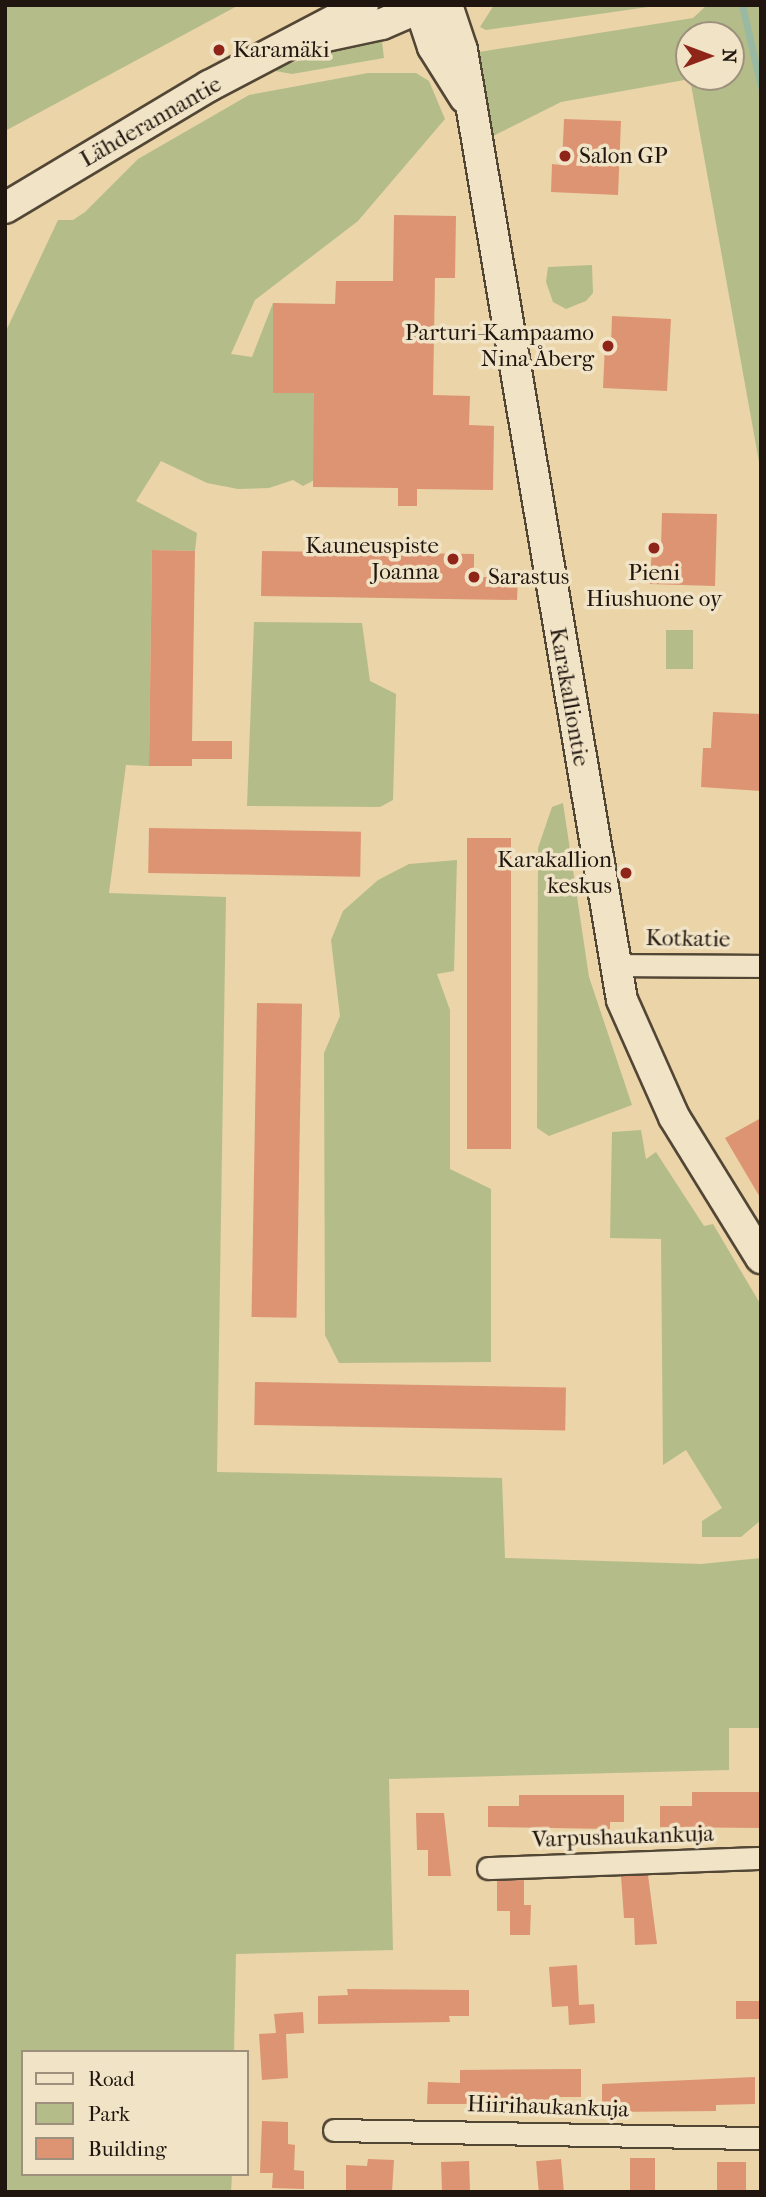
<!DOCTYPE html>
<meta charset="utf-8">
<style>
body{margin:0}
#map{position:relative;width:766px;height:2197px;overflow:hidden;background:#ead4a8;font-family:"IM FELL French Canon",serif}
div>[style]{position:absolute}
.green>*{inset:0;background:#b4bd8a;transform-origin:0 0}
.stream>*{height:7px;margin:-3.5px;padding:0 3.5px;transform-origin:3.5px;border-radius:3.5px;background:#99b9a3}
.building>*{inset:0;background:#dd9472;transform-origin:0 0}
.roads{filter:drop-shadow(2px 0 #524635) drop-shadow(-2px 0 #524635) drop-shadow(0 2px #524635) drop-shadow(0 -2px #524635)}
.street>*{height:21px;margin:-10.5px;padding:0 10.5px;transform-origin:10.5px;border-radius:10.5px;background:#f1e3c6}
.secondary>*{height:30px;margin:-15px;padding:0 15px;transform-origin:15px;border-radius:15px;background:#f1e3c6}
.dots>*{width:19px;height:19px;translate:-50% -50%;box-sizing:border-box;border:4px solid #f1e3c6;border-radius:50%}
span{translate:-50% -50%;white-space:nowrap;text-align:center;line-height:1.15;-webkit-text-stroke:7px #f1e3c6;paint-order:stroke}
.poi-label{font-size:23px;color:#20160f}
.left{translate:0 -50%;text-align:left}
.right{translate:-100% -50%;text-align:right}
.street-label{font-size:23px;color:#20160f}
.frame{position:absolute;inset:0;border:7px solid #20160f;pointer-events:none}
.legend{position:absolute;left:21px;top:2050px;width:228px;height:126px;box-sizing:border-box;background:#f1e3c6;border:2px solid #9d917d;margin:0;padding:9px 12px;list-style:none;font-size:21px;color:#20160f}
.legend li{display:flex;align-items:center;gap:14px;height:35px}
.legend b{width:35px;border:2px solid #9d917d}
.north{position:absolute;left:675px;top:21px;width:70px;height:70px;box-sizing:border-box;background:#f1e3c6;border:2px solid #9d917d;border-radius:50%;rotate:90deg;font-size:19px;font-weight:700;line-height:28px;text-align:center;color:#20160f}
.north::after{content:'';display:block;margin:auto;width:24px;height:32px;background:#8f2418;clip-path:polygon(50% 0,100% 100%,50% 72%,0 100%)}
</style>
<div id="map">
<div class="green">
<i style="clip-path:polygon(5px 5px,239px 5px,5px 131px)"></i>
<i style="clip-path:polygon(494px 5px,662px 5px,486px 30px,480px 27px)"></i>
<i style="clip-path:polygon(evenodd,707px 5px,761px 5px,761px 473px,690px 79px,561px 102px,493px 136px,479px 52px,693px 18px,707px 5px,689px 35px,731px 35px,731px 77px,689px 77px,689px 35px)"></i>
<i style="clip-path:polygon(381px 34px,384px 58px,292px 74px,270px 70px)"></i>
<i style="clip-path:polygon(368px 73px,416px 73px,429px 81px,445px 119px,358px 221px,255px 300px,231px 354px,252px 357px,273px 303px,273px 393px,314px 393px,322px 476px,303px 486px,293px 480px,269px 488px,238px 489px,207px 483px,161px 461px,136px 501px,197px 533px,195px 551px,152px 550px,149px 766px,126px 765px,109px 893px,226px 897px,217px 1472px,502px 1478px,505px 1558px,701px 1564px,761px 1558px,761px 1728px,729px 1728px,729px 1770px,389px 1779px,393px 1950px,236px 1954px,234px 2052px,23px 2052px,23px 2174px,232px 2174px,231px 2192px,5px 2192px,5px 333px,58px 220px,73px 220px,85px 212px,138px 159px,249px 95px)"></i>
<i style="clip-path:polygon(592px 265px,593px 293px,586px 301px,566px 309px,553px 302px,546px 282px,548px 267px)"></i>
<i style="clip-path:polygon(254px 622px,362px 623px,370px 681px,396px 694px,393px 800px,380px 807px,247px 806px)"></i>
<i style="left:666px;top:630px;width:27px;height:39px"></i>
<i style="clip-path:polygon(563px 803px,589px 977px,632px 1105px,549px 1136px,537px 1128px,538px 848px,552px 807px)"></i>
<i style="clip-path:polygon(457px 860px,454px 971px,437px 974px,450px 1010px,450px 1169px,491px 1189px,491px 1362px,339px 1363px,325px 1335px,324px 1053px,340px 1016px,331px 940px,343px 911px,378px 880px,409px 864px)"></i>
<i style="clip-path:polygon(641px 1130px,646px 1159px,656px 1152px,704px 1226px,713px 1224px,761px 1305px,761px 1520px,741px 1537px,702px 1537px,702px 1521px,722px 1508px,686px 1450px,663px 1465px,661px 1239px,610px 1238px,612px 1132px)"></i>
</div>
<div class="stream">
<i style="left:742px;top:5px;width:84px;rotate:77deg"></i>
</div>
<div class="building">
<i style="clip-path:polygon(564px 119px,621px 121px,618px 195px,551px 192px,552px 164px,562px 165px)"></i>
<i style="clip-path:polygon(394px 215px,456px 216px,455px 278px,435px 278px,433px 395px,470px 396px,469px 425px,494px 426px,493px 490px,417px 489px,417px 506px,398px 506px,398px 488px,313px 487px,314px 393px,273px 393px,273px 303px,335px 304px,336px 281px,393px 281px)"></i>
<i style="clip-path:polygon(612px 316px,671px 319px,667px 391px,603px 388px,605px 344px,611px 344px)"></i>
<i style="clip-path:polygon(662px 513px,717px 514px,715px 586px,650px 584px,652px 545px,661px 546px)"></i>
<i style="clip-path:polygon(152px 550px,195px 551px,192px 741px,232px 741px,232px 759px,192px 759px,192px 766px,149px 766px)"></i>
<i style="clip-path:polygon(262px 551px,474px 554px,474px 577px,518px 577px,517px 600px,261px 596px)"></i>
<i style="clip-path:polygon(713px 712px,761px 714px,761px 791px,701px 787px,703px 748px,711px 748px)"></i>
<i style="left:149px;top:828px;width:212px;height:45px;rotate:1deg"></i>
<i style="left:467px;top:838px;width:44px;height:311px"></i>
<i style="left:257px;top:1003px;width:45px;height:314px;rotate:1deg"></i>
<i style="clip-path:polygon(761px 1118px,761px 1199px,725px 1138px)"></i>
<i style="left:255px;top:1382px;width:311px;height:43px;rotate:1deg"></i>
<i style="clip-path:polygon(692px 1792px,761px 1792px,761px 1828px,660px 1827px,660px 1806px,692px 1806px)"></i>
<i style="clip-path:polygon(519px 1795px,624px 1795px,624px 1822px,610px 1822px,610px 1829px,488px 1827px,488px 1806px,519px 1806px)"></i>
<i style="clip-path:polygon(416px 1813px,444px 1813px,451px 1876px,428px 1876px,428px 1850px,417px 1850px)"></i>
<i style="clip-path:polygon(648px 1875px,657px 1944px,635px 1945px,634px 1918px,624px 1918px,621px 1876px)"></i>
<i style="clip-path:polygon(524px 1880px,524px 1905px,531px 1905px,530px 1935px,510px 1935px,510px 1911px,497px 1911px,497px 1881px)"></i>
<i style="clip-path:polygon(577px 1965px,579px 2005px,594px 2004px,595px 2023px,569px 2025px,568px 2006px,552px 2007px,549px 1967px)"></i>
<i style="clip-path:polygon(347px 1989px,469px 1990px,469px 2016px,449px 2016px,450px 2022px,318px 2024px,318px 1996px,348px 1995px)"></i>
<i style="left:736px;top:2001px;width:25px;height:18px"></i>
<i style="clip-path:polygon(303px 2012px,304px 2033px,286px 2034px,288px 2078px,262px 2080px,259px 2034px,276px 2033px,274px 2014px)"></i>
<i style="clip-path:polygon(581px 2069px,581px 2097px,560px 2097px,560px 2104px,427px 2104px,428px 2082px,460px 2083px,460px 2070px)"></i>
<i style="clip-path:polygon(755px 2077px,755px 2104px,716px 2105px,716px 2111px,610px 2112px,610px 2104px,602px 2104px,602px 2084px)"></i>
<i style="clip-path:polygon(262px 2121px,288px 2122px,288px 2144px,295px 2145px,294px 2170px,304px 2171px,304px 2189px,272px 2188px,273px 2173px,260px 2173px)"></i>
<i style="left:630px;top:2158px;width:25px;height:34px"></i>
<i style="clip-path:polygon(368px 2159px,394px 2160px,392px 2192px,346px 2190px,346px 2165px,367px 2166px)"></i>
<i style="left:561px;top:2159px;width:33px;height:25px;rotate:85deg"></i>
<i style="left:469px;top:2161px;width:31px;height:28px;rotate:88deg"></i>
<i style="left:717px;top:2162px;width:29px;height:30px"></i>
</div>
<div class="roads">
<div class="street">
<i style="left:614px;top:965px;width:147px;rotate:0.4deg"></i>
<i style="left:488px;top:1868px;width:273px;rotate:-2.1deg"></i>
<i style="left:334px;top:2130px;width:427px;rotate:1.1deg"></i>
</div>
<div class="secondary">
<i style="left:419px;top:5px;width:44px;rotate:71.6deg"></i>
<i style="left:433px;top:47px;width:60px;rotate:57.9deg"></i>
<i style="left:447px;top:5px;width:47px;rotate:71.6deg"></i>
<i style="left:462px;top:50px;width:963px;rotate:80.44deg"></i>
<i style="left:622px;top:1000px;width:128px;rotate:66deg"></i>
<i style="left:674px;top:1117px;width:166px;rotate:58.3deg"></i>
<i style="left:321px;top:37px;width:62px;rotate:-12deg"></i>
<i style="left:382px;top:24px;width:48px;rotate:-23.4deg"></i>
<i style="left:5px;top:208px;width:238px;rotate:-30.9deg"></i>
<i style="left:209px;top:86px;width:174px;rotate:-27.7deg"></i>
</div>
</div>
<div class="dots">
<i style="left:219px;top:50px;background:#8f2418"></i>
<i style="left:565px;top:156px;background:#8f2418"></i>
<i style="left:608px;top:346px;background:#8f2418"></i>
<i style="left:654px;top:548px;background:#8f2418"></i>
<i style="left:453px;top:559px;background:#8f2418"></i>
<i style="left:474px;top:577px;background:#8f2418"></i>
<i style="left:626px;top:873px;background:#8f2418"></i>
</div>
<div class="poi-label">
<span class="left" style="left:233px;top:50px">Karamäki</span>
<span class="left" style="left:579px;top:156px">Salon GP</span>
<span class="right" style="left:594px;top:346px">Parturi-Kampaamo<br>Nina Åberg</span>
<span class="right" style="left:439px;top:559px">Kauneuspiste<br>Joanna</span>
<span style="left:654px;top:586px">Pieni<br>Hiushuone oy</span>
<span class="left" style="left:488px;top:577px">Sarastus</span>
<span class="right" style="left:612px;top:873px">Karakallion<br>keskus</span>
</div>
<div class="street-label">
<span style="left:151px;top:122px;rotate:-30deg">Lähderannantie</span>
<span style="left:569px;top:697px;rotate:80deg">Karakalliontie</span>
<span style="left:688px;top:939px;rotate:1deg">Kotkatie</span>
<span style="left:623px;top:1837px;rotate:-2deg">Varpushaukankuja</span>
<span style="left:548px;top:2107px;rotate:2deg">Hiirihaukankuja</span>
</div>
<div class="frame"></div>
<ul class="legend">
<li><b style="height:9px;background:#f1e3c6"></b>Road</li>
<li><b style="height:19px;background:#b4bd8a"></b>Park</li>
<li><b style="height:19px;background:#dd9472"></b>Building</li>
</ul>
<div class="north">N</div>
</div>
